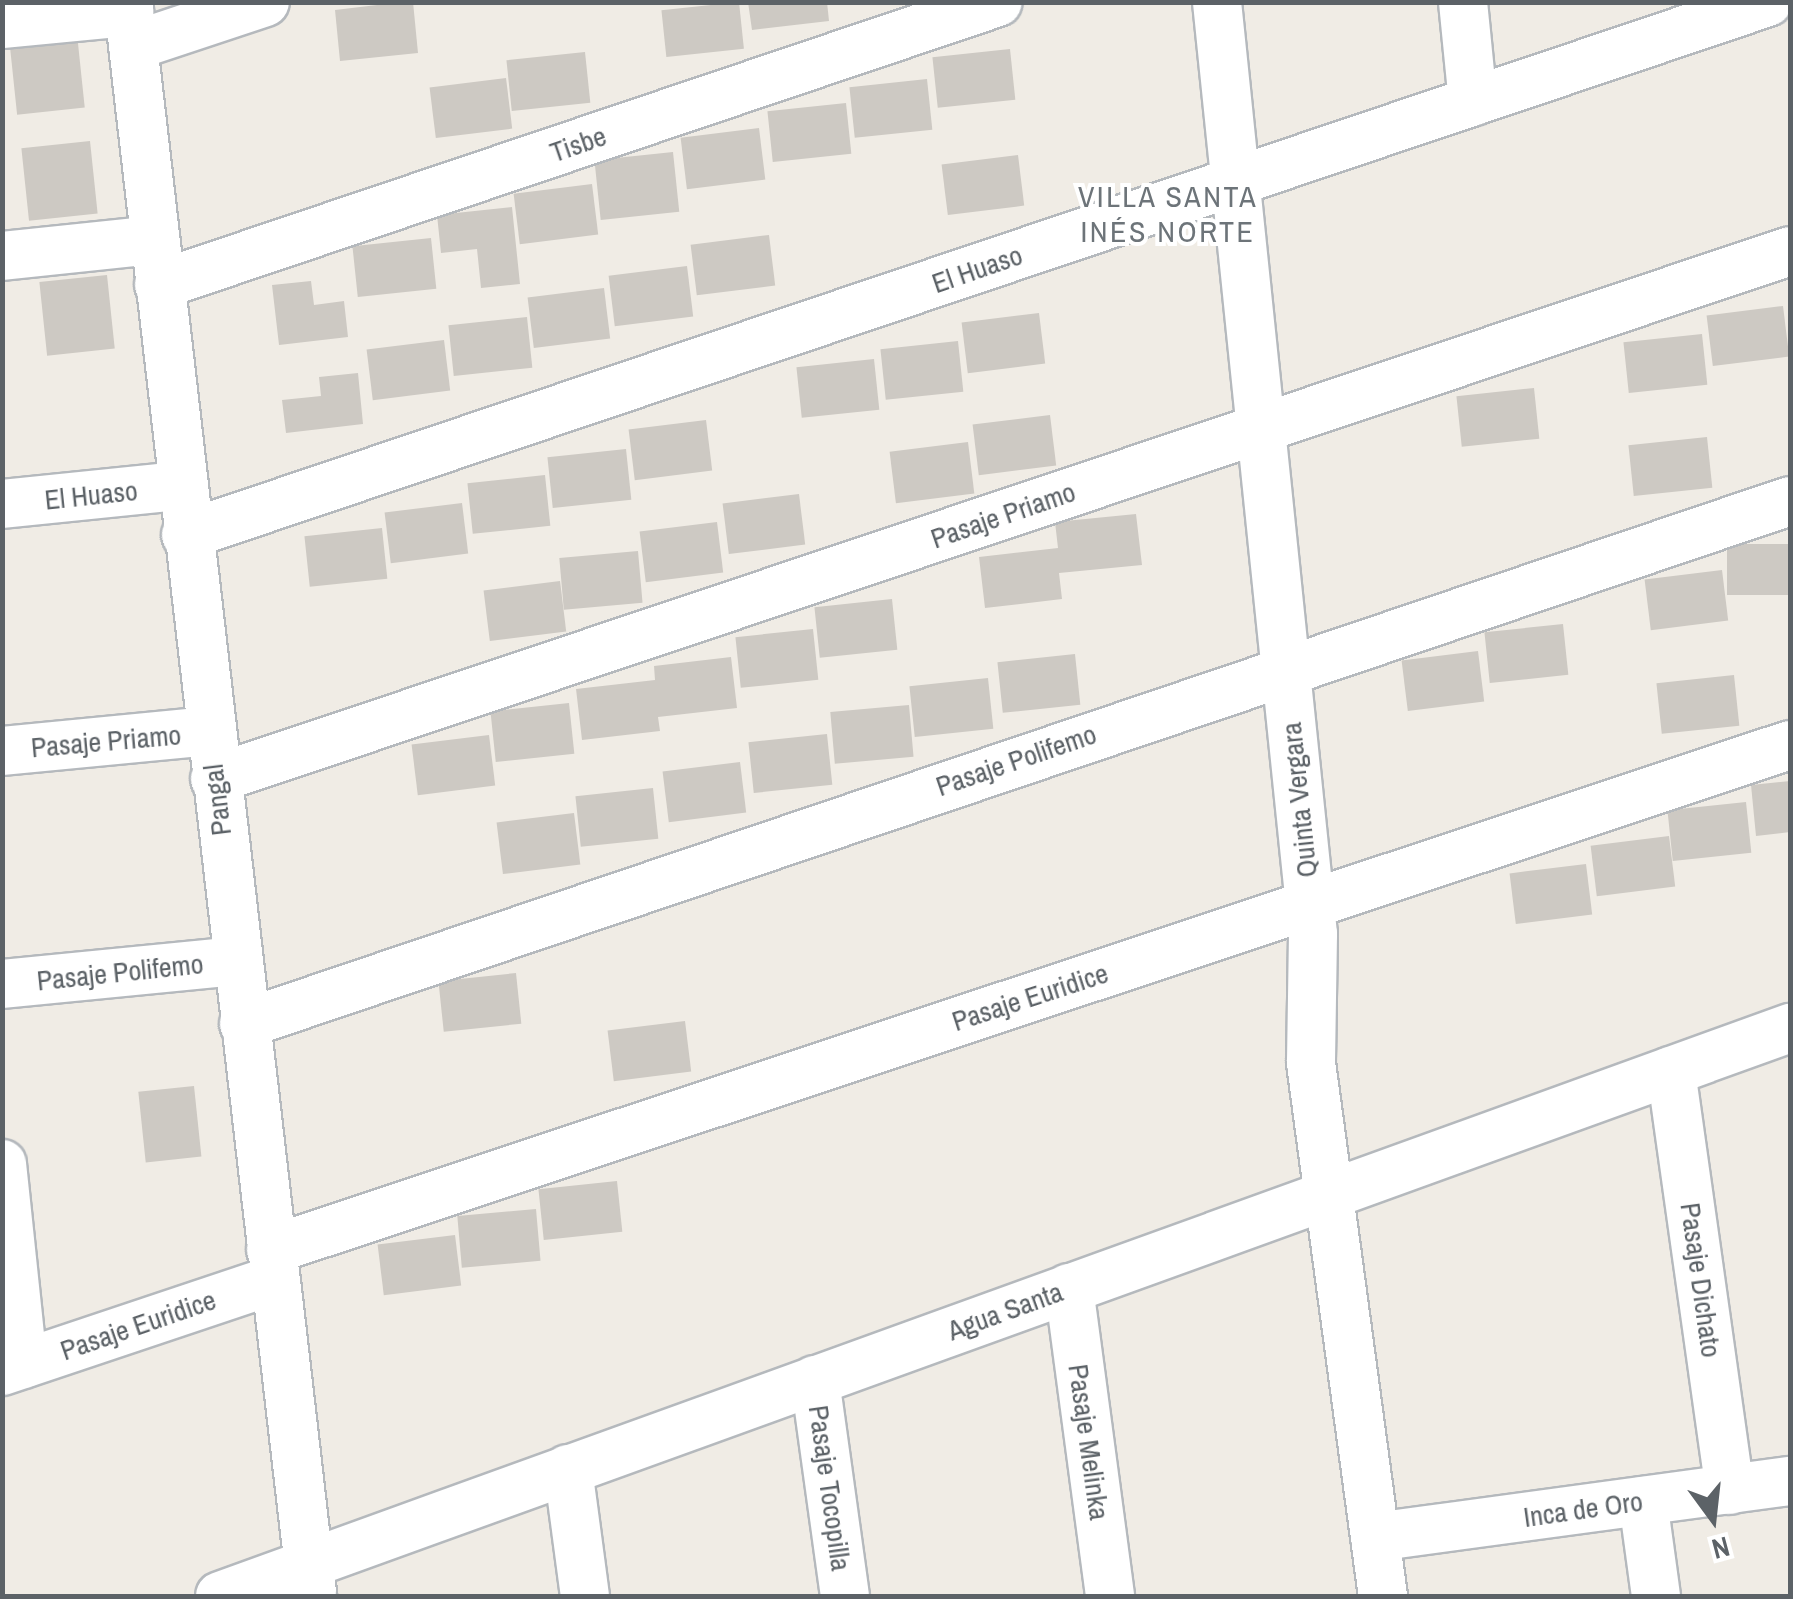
<!DOCTYPE html>
<meta charset="utf-8">
<style>
body{margin:0}
#map{position:relative;width:1793px;height:1599px;overflow:hidden;background:#f0ece5;font-family:"Archivo Narrow",sans-serif}
div>[style]{position:absolute}
.building>*{inset:0;background:#cdc9c3;transform-origin:0 0}
.roads{filter:drop-shadow(2px 0 #b5b9bd) drop-shadow(-2px 0 #b5b9bd) drop-shadow(0 2px #b5b9bd) drop-shadow(0 -2px #b5b9bd)}
.minor>*{height:48px;margin:-24px;padding:0 24px;transform-origin:24px;border-radius:24px;background:#fff}
span{translate:-50% -50%;white-space:nowrap;text-align:center;line-height:1.15;-webkit-text-stroke:8px #fff;paint-order:stroke}
.street-label{font-size:28px;color:#5c6267}
.neighbourhood-label{font-size:30px;color:#6d7479;letter-spacing:2.5px}
.frame{position:absolute;inset:0;border:5px solid #5c6267;pointer-events:none}
.north{position:absolute;left:1663px;top:1469px;width:100px;height:100px;-webkit-text-stroke:8px #fff;paint-order:stroke;rotate:165deg;font-size:28px;font-weight:700;line-height:40px;text-align:center;color:#5c6267}
.north::after{content:'';display:block;margin:auto;width:35px;height:45px;background:#5c6267;clip-path:polygon(50% 0,100% 100%,50% 72%,0 100%)}
</style>
<div id="map">
<div class="building">
<i style="clip-path:polygon(402px 2px,413px 2px,418px 53px,340px 61px,335px 10px)"></i>
<i style="left:739px;top:2px;width:47px;height:78px;rotate:84deg"></i>
<i style="clip-path:polygon(748px 2px,827px 2px,829px 21px,752px 30px)"></i>
<i style="left:77px;top:34px;width:74px;height:68px;rotate:84deg"></i>
<i style="left:1010px;top:49px;width:51px;height:78px;rotate:84deg"></i>
<i style="left:585px;top:52px;width:51px;height:79px;rotate:84deg"></i>
<i style="left:506px;top:78px;width:51px;height:77px;rotate:83deg"></i>
<i style="left:927px;top:79px;width:51px;height:78px;rotate:84deg"></i>
<i style="left:846px;top:103px;width:51px;height:79px;rotate:84deg"></i>
<i style="left:759px;top:128px;width:52px;height:79px;rotate:83deg"></i>
<i style="left:90px;top:141px;width:73px;height:69px;rotate:84deg"></i>
<i style="left:673px;top:152px;width:60px;height:79px;rotate:84deg"></i>
<i style="left:1018px;top:155px;width:51px;height:77px;rotate:83deg"></i>
<i style="left:592px;top:184px;width:51px;height:79px;rotate:83deg"></i>
<i style="clip-path:polygon(512px 207px,520px 284px,481px 288px,477px 249px,441px 253px,437px 215px)"></i>
<i style="left:769px;top:235px;width:51px;height:79px;rotate:83deg"></i>
<i style="left:431px;top:238px;width:51px;height:79px;rotate:84deg"></i>
<i style="left:687px;top:266px;width:51px;height:79px;rotate:83deg"></i>
<i style="left:107px;top:275px;width:74px;height:68px;rotate:84deg"></i>
<i style="clip-path:polygon(311px 281px,314px 305px,344px 301px,348px 337px,279px 345px,272px 285px)"></i>
<i style="left:604px;top:288px;width:51px;height:77px;rotate:83deg"></i>
<i style="left:1783px;top:306px;width:51px;height:77px;rotate:83deg"></i>
<i style="left:1039px;top:313px;width:51px;height:78px;rotate:83deg"></i>
<i style="left:527px;top:317px;width:51px;height:79px;rotate:84deg"></i>
<i style="left:1702px;top:334px;width:51px;height:79px;rotate:84deg"></i>
<i style="left:444px;top:340px;width:51px;height:78px;rotate:83deg"></i>
<i style="left:958px;top:341px;width:51px;height:78px;rotate:84deg"></i>
<i style="left:874px;top:359px;width:51px;height:78px;rotate:84deg"></i>
<i style="clip-path:polygon(358px 373px,363px 424px,286px 433px,282px 400px,321px 396px,319px 377px)"></i>
<i style="left:1534px;top:388px;width:51px;height:78px;rotate:84deg"></i>
<i style="left:1050px;top:415px;width:51px;height:78px;rotate:83deg"></i>
<i style="left:706px;top:420px;width:51px;height:78px;rotate:83deg"></i>
<i style="left:1707px;top:437px;width:51px;height:79px;rotate:84deg"></i>
<i style="left:968px;top:442px;width:52px;height:79px;rotate:83deg"></i>
<i style="left:626px;top:449px;width:51px;height:79px;rotate:84deg"></i>
<i style="left:545px;top:475px;width:51px;height:78px;rotate:84deg"></i>
<i style="left:799px;top:494px;width:51px;height:77px;rotate:83deg"></i>
<i style="left:462px;top:503px;width:51px;height:78px;rotate:83deg"></i>
<i style="clip-path:polygon(1136px 514px,1142px 565px,1059px 573px,1062px 599px,985px 608px,979px 557px,1058px 548px,1055px 522px)"></i>
<i style="left:717px;top:522px;width:51px;height:78px;rotate:83deg"></i>
<i style="left:382px;top:528px;width:51px;height:78px;rotate:84deg"></i>
<i style="left:1790px;top:544px;width:51px;height:63px;rotate:90deg"></i>
<i style="left:638px;top:551px;width:52px;height:79px;rotate:85deg"></i>
<i style="left:1722px;top:570px;width:51px;height:78px;rotate:83deg"></i>
<i style="left:560px;top:581px;width:51px;height:77px;rotate:83deg"></i>
<i style="left:892px;top:599px;width:51px;height:78px;rotate:84deg"></i>
<i style="left:1563px;top:624px;width:51px;height:79px;rotate:84deg"></i>
<i style="left:813px;top:629px;width:51px;height:78px;rotate:84deg"></i>
<i style="left:1478px;top:651px;width:51px;height:77px;rotate:83deg"></i>
<i style="left:1075px;top:654px;width:51px;height:78px;rotate:84deg"></i>
<i style="clip-path:polygon(731px 657px,737px 708px,658px 717px,660px 731px,582px 740px,576px 689px,655px 680px,654px 666px)"></i>
<i style="left:1734px;top:675px;width:51px;height:78px;rotate:84deg"></i>
<i style="left:988px;top:678px;width:51px;height:79px;rotate:84deg"></i>
<i style="left:569px;top:703px;width:51px;height:79px;rotate:84deg"></i>
<i style="left:909px;top:705px;width:52px;height:79px;rotate:85deg"></i>
<i style="left:827px;top:734px;width:51px;height:79px;rotate:84deg"></i>
<i style="left:489px;top:735px;width:51px;height:78px;rotate:83deg"></i>
<i style="left:740px;top:762px;width:51px;height:78px;rotate:83deg"></i>
<i style="clip-path:polygon(1790px 781px,1790px 832px,1756px 836px,1751px 785px)"></i>
<i style="left:653px;top:788px;width:51px;height:78px;rotate:84deg"></i>
<i style="left:1746px;top:802px;width:51px;height:79px;rotate:84deg"></i>
<i style="left:574px;top:813px;width:52px;height:78px;rotate:83deg"></i>
<i style="left:1669px;top:836px;width:51px;height:79px;rotate:83deg"></i>
<i style="left:1586px;top:864px;width:51px;height:77px;rotate:83deg"></i>
<i style="left:516px;top:973px;width:51px;height:78px;rotate:84deg"></i>
<i style="left:685px;top:1021px;width:51px;height:78px;rotate:83deg"></i>
<i style="left:194px;top:1086px;width:71px;height:56px;rotate:84deg"></i>
<i style="left:617px;top:1181px;width:51px;height:79px;rotate:84deg"></i>
<i style="left:536px;top:1209px;width:52px;height:79px;rotate:85deg"></i>
<i style="left:455px;top:1235px;width:51px;height:78px;rotate:83deg"></i>
</div>
<div class="roads">
<div class="minor">
<i style="left:128px;top:2px;width:1602px;rotate:83.4deg"></i>
<i style="left:1217px;top:2px;width:937px;rotate:84.12deg"></i>
<i style="left:1313px;top:934px;width:129px;rotate:90.9deg"></i>
<i style="left:1311px;top:1063px;width:538px;rotate:82.31deg"></i>
<i style="left:1463px;top:2px;width:100px;rotate:84.3deg"></i>
<i style="left:2px;top:24px;width:128px;rotate:-5.4deg"></i>
<i style="left:133px;top:46px;width:139px;rotate:-18.4deg"></i>
<i style="left:2px;top:256px;width:153px;rotate:-6deg"></i>
<i style="left:159px;top:285px;width:885px;rotate:-18.64deg"></i>
<i style="left:2px;top:504px;width:179px;rotate:-5.8deg"></i>
<i style="left:186px;top:535px;width:1669px;rotate:-18.62deg"></i>
<i style="left:2px;top:751px;width:208px;rotate:-5.5deg"></i>
<i style="left:215px;top:779px;width:1661px;rotate:-18.53deg"></i>
<i style="left:2px;top:984px;width:236px;rotate:-5.6deg"></i>
<i style="left:244px;top:1024px;width:1632px;rotate:-18.69deg"></i>
<i style="left:1671px;top:1071px;width:423px;rotate:82deg"></i>
<i style="left:2px;top:1164px;width:201px;rotate:84deg"></i>
<i style="left:271px;top:1250px;width:1601px;rotate:-18.39deg"></i>
<i style="left:1069px;top:1288px;width:311px;rotate:82.4deg"></i>
<i style="left:2px;top:1371px;width:287px;rotate:-18.5deg"></i>
<i style="left:815px;top:1380px;width:218px;rotate:82.1deg"></i>
<i style="left:568px;top:1469px;width:128px;rotate:82.4deg"></i>
<i style="left:1643px;top:1501px;width:96px;rotate:82.2deg"></i>
<i style="left:1375px;top:1537px;width:419px;rotate:-7.7deg"></i>
<i style="left:220px;top:1596px;width:1670px;rotate:-19.89deg"></i>
</div>
</div>
<div class="street-label">
<span style="left:578px;top:144px;rotate:-19deg">Tisbe</span>
<span style="left:977px;top:269px;rotate:-19deg">El Huaso</span>
<span style="left:91px;top:495px;rotate:-6deg">El Huaso</span>
<span style="left:1003px;top:515px;rotate:-19deg">Pasaje Priamo</span>
<span style="left:106px;top:741px;rotate:-5deg">Pasaje Priamo</span>
<span style="left:1016px;top:760px;rotate:-19deg">Pasaje Polifemo</span>
<span style="left:217px;top:800px;rotate:-97deg">Pangal</span>
<span style="left:1299px;top:800px;rotate:-96deg">Quinta Vergara</span>
<span style="left:120px;top:972px;rotate:-6deg">Pasaje Polifemo</span>
<span style="left:1030px;top:997px;rotate:-18deg">Pasaje Euridice</span>
<span style="left:1701px;top:1280px;rotate:82deg">Pasaje Dichato</span>
<span style="left:1005px;top:1311px;rotate:-20deg">Agua Santa</span>
<span style="left:138px;top:1325px;rotate:-19deg">Pasaje Euridice</span>
<span style="left:1089px;top:1442px;rotate:82deg">Pasaje Melinka</span>
<span style="left:830px;top:1488px;rotate:82deg">Pasaje Tocopilla</span>
<span style="left:1583px;top:1509px;rotate:-8deg">Inca de Oro</span>
</div>
<div class="neighbourhood-label">
<span style="left:1168px;top:213px">VILLA SANTA<br>INÉS NORTE</span>
</div>
<div class="frame"></div>
<div class="north">N</div>
</div>
